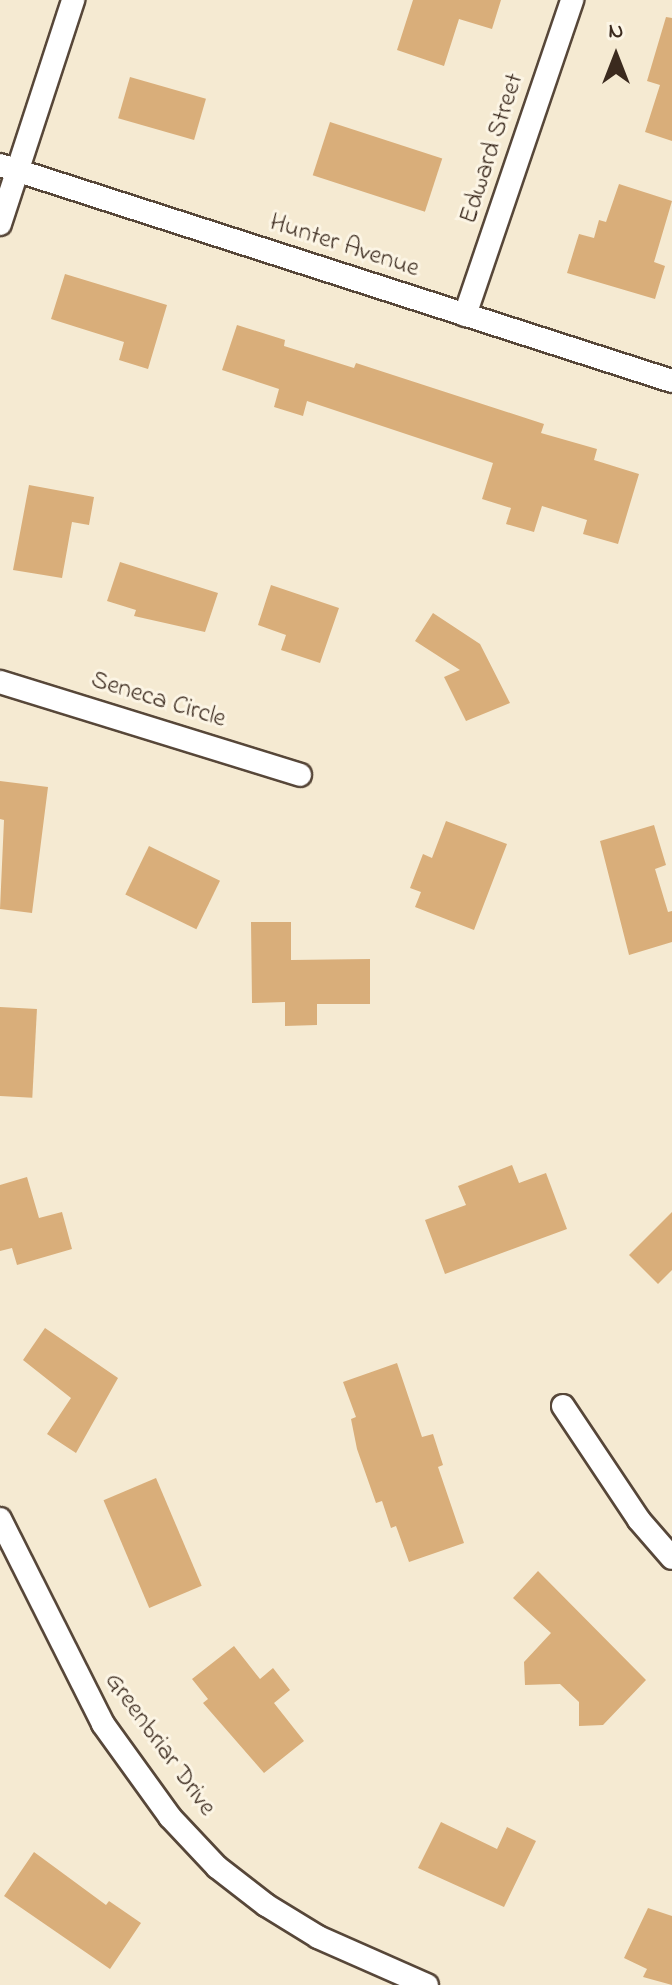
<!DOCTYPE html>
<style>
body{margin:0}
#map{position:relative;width:672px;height:1985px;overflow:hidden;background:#f5ead2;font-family:"Indie Flower",sans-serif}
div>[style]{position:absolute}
.building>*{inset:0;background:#d9ae7a;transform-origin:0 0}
.roads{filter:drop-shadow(2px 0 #574739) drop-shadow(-2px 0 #574739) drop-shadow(0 2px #574739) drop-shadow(0 -2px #574739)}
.minor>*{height:22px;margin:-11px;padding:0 11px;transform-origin:11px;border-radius:11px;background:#fff}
span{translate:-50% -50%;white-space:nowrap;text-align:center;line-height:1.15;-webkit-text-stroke:6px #fcf5e5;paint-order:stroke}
.street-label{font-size:26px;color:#3b2a1e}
.north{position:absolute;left:576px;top:16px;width:80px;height:80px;-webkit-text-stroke:6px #fcf5e5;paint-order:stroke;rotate:0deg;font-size:22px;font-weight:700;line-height:32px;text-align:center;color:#3b2a1e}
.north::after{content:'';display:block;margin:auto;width:28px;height:36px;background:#3b2a1e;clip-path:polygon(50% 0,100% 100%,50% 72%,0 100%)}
</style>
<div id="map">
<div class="building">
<i style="clip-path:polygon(413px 0,501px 0,492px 29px,459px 19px,444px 66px,397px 50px)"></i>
<i style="clip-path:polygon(666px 17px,672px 18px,672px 141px,645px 132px,660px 85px,647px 81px)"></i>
<i style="left:130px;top:77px;width:79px;height:43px;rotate:16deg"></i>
<i style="left:330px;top:122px;width:118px;height:56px;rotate:18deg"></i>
<i style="clip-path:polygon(619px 184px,672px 201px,654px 262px,665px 266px,655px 299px,567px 273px,579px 234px,594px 238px,599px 220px,606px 222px)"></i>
<i style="clip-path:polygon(65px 274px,167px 305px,148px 369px,119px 360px,124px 342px,51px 319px)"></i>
<i style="clip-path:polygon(237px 325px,285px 340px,284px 346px,354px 368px,356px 363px,544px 424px,541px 433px,597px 449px,594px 460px,639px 474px,618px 544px,583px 534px,587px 520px,542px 506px,534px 532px,506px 524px,511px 508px,482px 499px,493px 463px,307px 401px,303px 416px,274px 407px,279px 389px,222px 370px)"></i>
<i style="clip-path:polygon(29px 485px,94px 497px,89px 525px,72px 522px,62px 578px,13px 570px)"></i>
<i style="clip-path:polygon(120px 562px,218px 593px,205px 632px,134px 616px,136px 610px,107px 601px)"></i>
<i style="clip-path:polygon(271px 585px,339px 608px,320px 663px,281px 650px,286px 635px,258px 625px)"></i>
<i style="clip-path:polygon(433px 613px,480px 644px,510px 703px,466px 721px,444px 677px,460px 670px,415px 641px)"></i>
<i style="clip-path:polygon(0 781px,48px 787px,32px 913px,0 909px,4px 820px,0 819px)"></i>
<i style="clip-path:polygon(446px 821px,507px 844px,474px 930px,415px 907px,421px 892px,410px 888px,423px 854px,432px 858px)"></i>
<i style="clip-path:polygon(654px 825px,666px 865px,655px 869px,668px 912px,672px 911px,672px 942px,629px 955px,600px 841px)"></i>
<i style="left:149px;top:846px;width:79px;height:54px;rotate:26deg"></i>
<i style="clip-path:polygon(251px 922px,291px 922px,291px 960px,370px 959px,370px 1004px,317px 1004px,317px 1025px,285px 1026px,285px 1002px,252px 1003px)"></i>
<i style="left:0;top:1007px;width:37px;height:89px;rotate:3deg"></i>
<i style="clip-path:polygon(512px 1165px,519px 1183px,546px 1173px,567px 1229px,445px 1274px,425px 1220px,466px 1205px,458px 1186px)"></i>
<i style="clip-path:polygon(27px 1177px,39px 1218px,62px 1212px,72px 1249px,17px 1265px,12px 1248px,0 1251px,0 1185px)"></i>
<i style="clip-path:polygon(672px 1212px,672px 1270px,658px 1284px,629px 1255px)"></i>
<i style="clip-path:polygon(45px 1328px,118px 1378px,76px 1453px,47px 1434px,71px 1398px,23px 1360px)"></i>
<i style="clip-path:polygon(397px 1363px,422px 1437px,433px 1434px,443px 1465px,438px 1467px,464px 1543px,409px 1562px,396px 1526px,391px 1528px,382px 1501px,376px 1503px,357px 1449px,351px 1419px,356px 1417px,343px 1382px)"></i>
<i style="left:156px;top:1478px;width:117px;height:57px;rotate:67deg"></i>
<i style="clip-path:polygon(538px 1571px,646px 1680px,603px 1725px,579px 1726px,579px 1702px,560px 1684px,525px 1685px,524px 1662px,551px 1633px,513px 1598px)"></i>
<i style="clip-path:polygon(234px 1646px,260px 1679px,273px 1668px,290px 1690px,274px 1703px,304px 1741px,264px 1773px,203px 1703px,208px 1699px,192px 1679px)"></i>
<i style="clip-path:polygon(441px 1822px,497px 1849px,507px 1827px,536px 1841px,504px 1907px,418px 1868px)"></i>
<i style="clip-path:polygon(34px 1852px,106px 1905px,109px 1901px,141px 1923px,110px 1969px,4px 1896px)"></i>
<i style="clip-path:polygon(648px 1908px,672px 1916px,672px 1985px,643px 1977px,647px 1969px,624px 1958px)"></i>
</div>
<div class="roads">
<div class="minor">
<i style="left:0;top:165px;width:706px;rotate:17.82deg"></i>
<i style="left:0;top:224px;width:236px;rotate:-71.9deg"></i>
<i style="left:465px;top:315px;width:333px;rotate:-71.2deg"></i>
<i style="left:0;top:682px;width:314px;rotate:17.2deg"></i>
<i style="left:563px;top:1406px;width:137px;rotate:56.3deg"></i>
<i style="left:639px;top:1520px;width:50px;rotate:49deg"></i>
<i style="left:0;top:1519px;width:229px;rotate:63.3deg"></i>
<i style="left:103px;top:1724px;width:115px;rotate:54.2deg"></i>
<i style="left:170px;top:1817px;width:69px;rotate:46.8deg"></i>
<i style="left:217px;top:1867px;width:62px;rotate:37.8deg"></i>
<i style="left:266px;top:1905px;width:61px;rotate:31.6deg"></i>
<i style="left:318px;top:1937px;width:119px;rotate:23.8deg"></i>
</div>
</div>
<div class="street-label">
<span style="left:493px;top:149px;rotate:-72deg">Edward Street</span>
<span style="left:344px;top:247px;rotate:18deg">Hunter Avenue</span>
<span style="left:158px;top:701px;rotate:17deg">Seneca Circle</span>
<span style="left:159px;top:1745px;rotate:54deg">Greenbriar Drive</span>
</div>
<div class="north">N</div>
</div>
